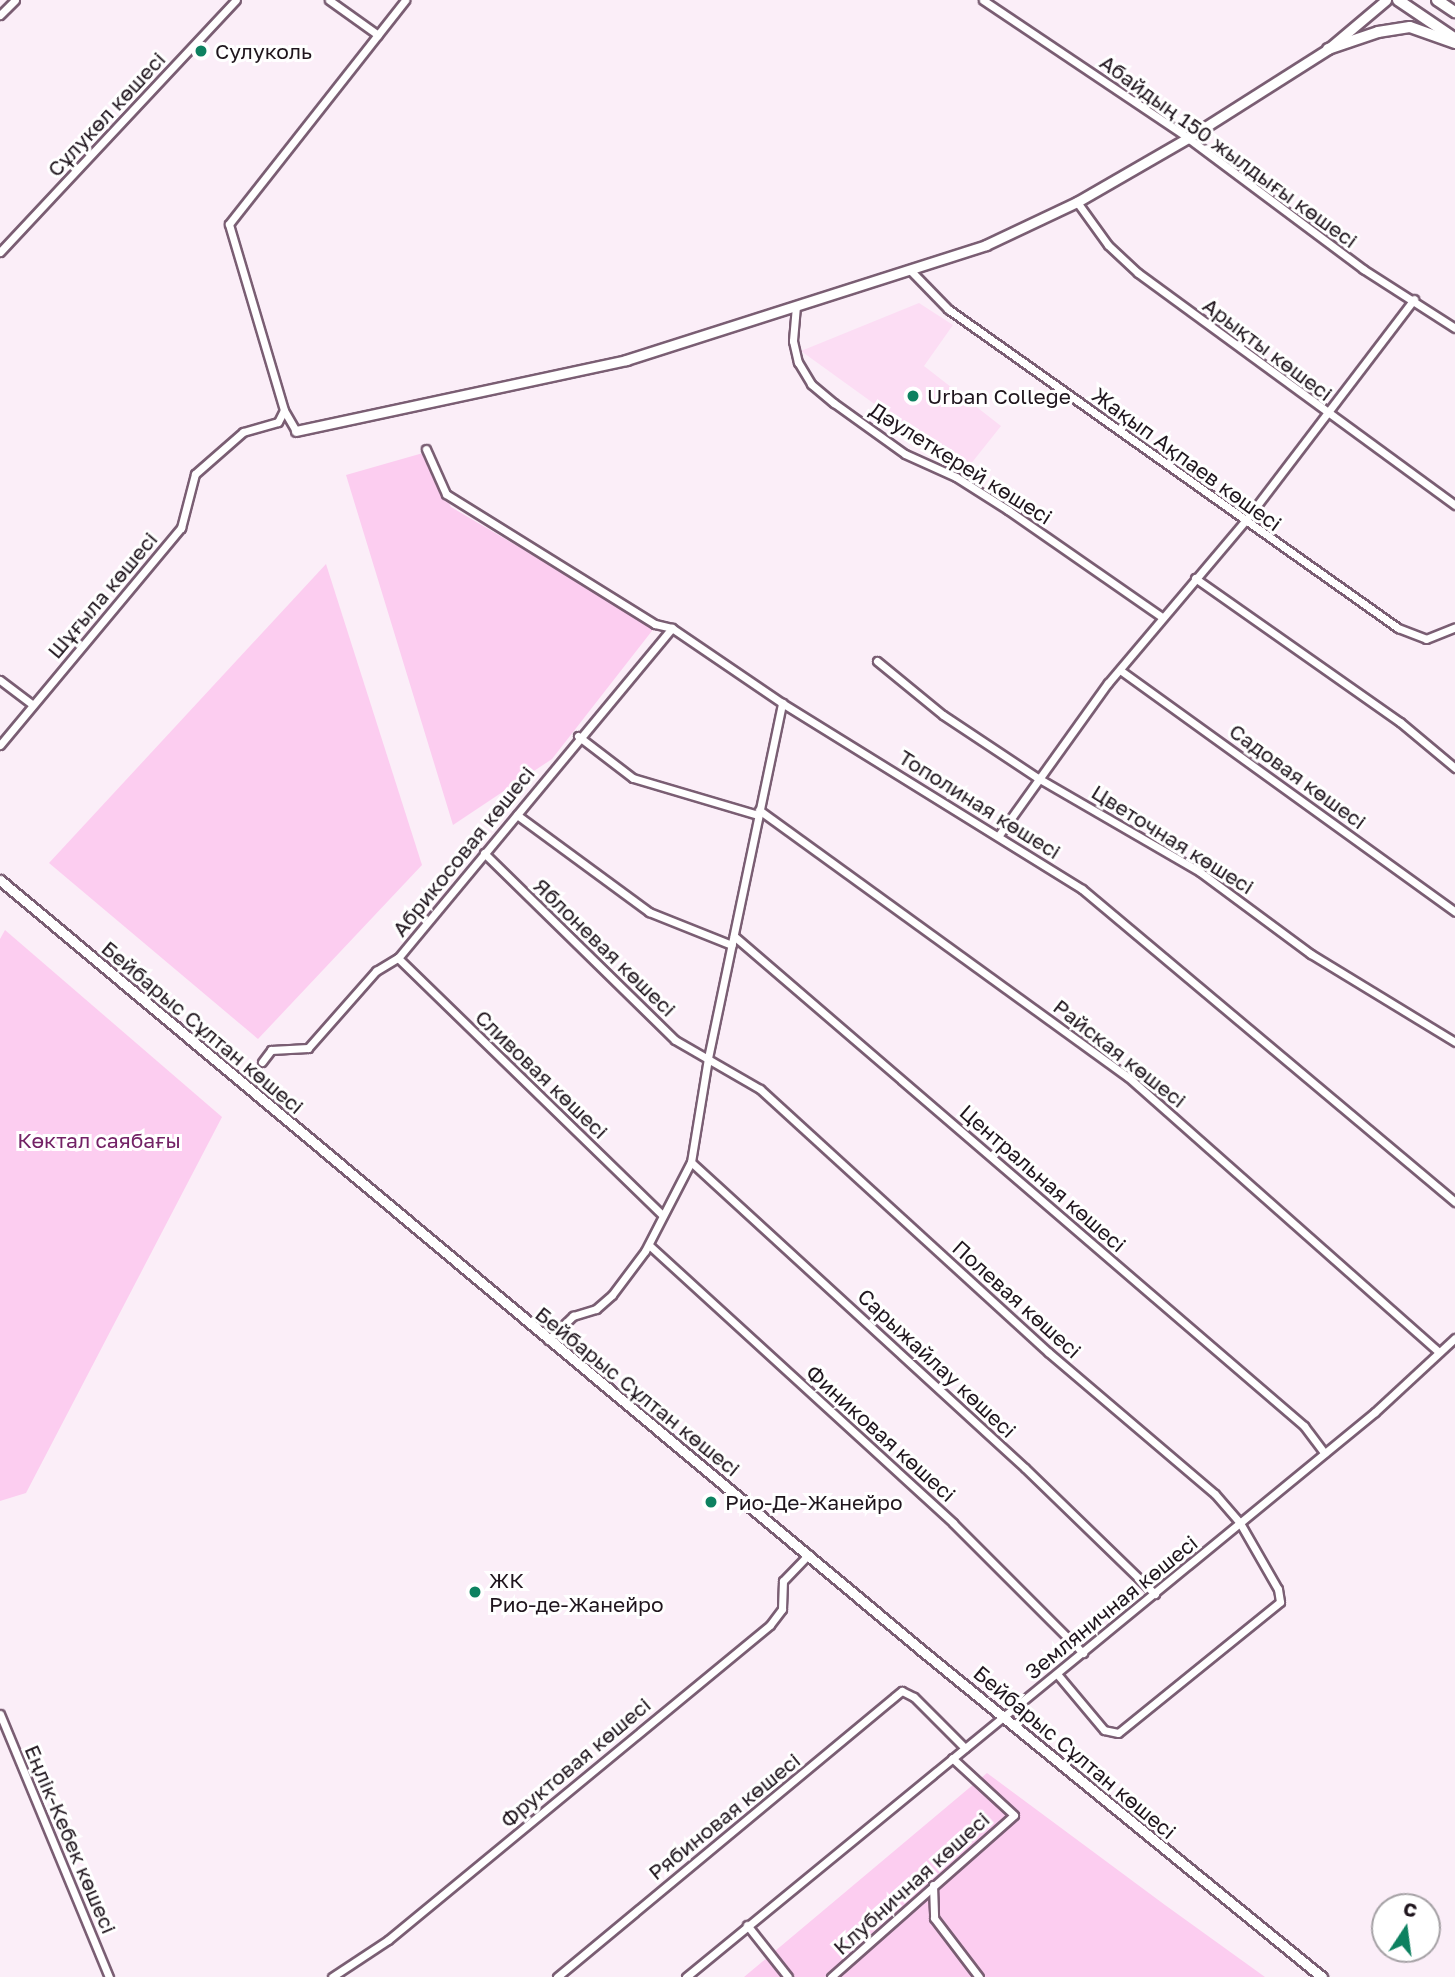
<!DOCTYPE html>
<meta charset="utf-8">
<style>
body{margin:0}
#map{position:relative;width:1455px;height:1977px;overflow:hidden;background:#fbeef8;font-family:"Golos Text",sans-serif}
div>[style]{position:absolute}
.built>*{inset:0;background:#fcddf4}
.green>*{inset:0;background:#fccdf0}
.roads{filter:drop-shadow(2px 0 #7a5e73) drop-shadow(-2px 0 #7a5e73) drop-shadow(0 2px #7a5e73) drop-shadow(0 -2px #7a5e73)}
.minor>*{height:7px;margin:-3.5px;padding:0 3.5px;transform-origin:3.5px;border-radius:3.5px;background:#fff}
.tertiary>*{height:9px;margin:-4.5px;padding:0 4.5px;transform-origin:4.5px;border-radius:4.5px;background:#fff}
.primary>*{height:10px;margin:-5px;padding:0 5px;transform-origin:5px;border-radius:5px;background:#fff}
.dots>*{width:19px;height:19px;translate:-50% -50%;box-sizing:border-box;border:4px solid #fff;border-radius:50%}
span{translate:-50% -50%;white-space:nowrap;text-align:center;line-height:1.15;-webkit-text-stroke:6px #fff;paint-order:stroke}
.poi-label{font-size:21px;color:#1f151d}
.left{translate:0 -50%;text-align:left}
.street-label{font-size:21px;color:#1f151d}
.park-label{font-size:21px;color:#732266}
.north{position:absolute;left:1371px;top:1893px;width:70px;height:70px;box-sizing:border-box;background:#fff;border:2px solid #a5a1a5;border-radius:50%;rotate:13deg;font-size:19px;font-weight:700;line-height:28px;text-align:center;color:#1f151d}
.north::after{content:'';display:block;margin:auto;width:24px;height:32px;background:#0d8160;clip-path:polygon(50% 0,100% 100%,50% 72%,0 100%)}
</style>
<div id="map">
<div class="built">
<i style="clip-path:polygon(919px 303px,953px 325px,924px 366px,1001px 426px,966px 470px,801px 351px)"></i>
</div>
<div class="green">
<i style="clip-path:polygon(423px 453px,451px 507px,655px 627px,552px 759px,453px 825px,346px 475px)"></i>
<i style="clip-path:polygon(326px 564px,422px 865px,258px 1039px,49px 863px)"></i>
<i style="clip-path:polygon(5px 930px,222px 1117px,26px 1493px,0 1501px,0 939px)"></i>
<i style="clip-path:polygon(987px 1773px,1165px 1905px,1265px 1977px,744px 1977px)"></i>
</div>
<div class="roads">
<div class="minor">
<i style="left:329px;top:0;width:60px;rotate:35.5deg"></i>
<i style="left:983px;top:0;width:247px;rotate:33.9deg"></i>
<i style="left:1188px;top:138px;width:219px;rotate:36.8deg"></i>
<i style="left:1363px;top:269px;width:109px;rotate:32.7deg"></i>
<i style="left:0;top:15px;width:21px;rotate:-45deg"></i>
<i style="left:1077px;top:202px;width:53px;rotate:54.2deg"></i>
<i style="left:1108px;top:245px;width:41px;rotate:43deg"></i>
<i style="left:1138px;top:273px;width:393px;rotate:36.2deg"></i>
<i style="left:0;top:252px;width:345px;rotate:-46.9deg"></i>
<i style="left:912px;top:272px;width:52px;rotate:45.8deg"></i>
<i style="left:948px;top:309px;width:552px;rotate:35.33deg"></i>
<i style="left:1398px;top:628px;width:30px;rotate:21deg"></i>
<i style="left:1426px;top:639px;width:31px;rotate:-22deg"></i>
<i style="left:796px;top:306px;width:35px;rotate:95deg"></i>
<i style="left:793px;top:341px;width:22px;rotate:77deg"></i>
<i style="left:798px;top:362px;width:26px;rotate:59deg"></i>
<i style="left:811px;top:384px;width:30px;rotate:40deg"></i>
<i style="left:834px;top:403px;width:87px;rotate:35.7deg"></i>
<i style="left:905px;top:454px;width:56px;rotate:24.3deg"></i>
<i style="left:956px;top:477px;width:62px;rotate:32.4deg"></i>
<i style="left:1008px;top:510px;width:188px;rotate:34.8deg"></i>
<i style="left:296px;top:431px;width:24px;rotate:-120deg"></i>
<i style="left:284px;top:410px;width:194px;rotate:-106.5deg"></i>
<i style="left:229px;top:224px;width:285px;rotate:-51.8deg"></i>
<i style="left:426px;top:449px;width:49px;rotate:66deg"></i>
<i style="left:446px;top:494px;width:246px;rotate:31.9deg"></i>
<i style="left:655px;top:624px;width:17px;rotate:13deg"></i>
<i style="left:672px;top:628px;width:133px;rotate:34.3deg"></i>
<i style="left:782px;top:703px;width:353px;rotate:31.8deg"></i>
<i style="left:1082px;top:889px;width:487px;rotate:40deg"></i>
<i style="left:1195px;top:578px;width:251px;rotate:35.1deg"></i>
<i style="left:1400px;top:722px;width:72px;rotate:39.9deg"></i>
<i style="left:877px;top:661px;width:85px;rotate:39.3deg"></i>
<i style="left:943px;top:715px;width:114px;rotate:33.6deg"></i>
<i style="left:1038px;top:778px;width:187px;rotate:30.1deg"></i>
<i style="left:1200px;top:872px;width:138px;rotate:36.5deg"></i>
<i style="left:1311px;top:954px;width:169px;rotate:31.4deg"></i>
<i style="left:1120px;top:670px;width:413px;rotate:35.8deg"></i>
<i style="left:0;top:680px;width:41px;rotate:37.1deg"></i>
<i style="left:578px;top:736px;width:69px;rotate:37.4deg"></i>
<i style="left:633px;top:778px;width:130px;rotate:16.5deg"></i>
<i style="left:0;top:745px;width:283px;rotate:-50.2deg"></i>
<i style="left:181px;top:528px;width:56px;rotate:-75.5deg"></i>
<i style="left:195px;top:474px;width:64px;rotate:-41.2deg"></i>
<i style="left:243px;top:432px;width:36px;rotate:-16deg"></i>
<i style="left:278px;top:422px;width:13px;rotate:-63deg"></i>
<i style="left:759px;top:810px;width:455px;rotate:35.9deg"></i>
<i style="left:1128px;top:1077px;width:414px;rotate:41.5deg"></i>
<i style="left:517px;top:815px;width:164px;rotate:36.3deg"></i>
<i style="left:649px;top:912px;width:89px;rotate:21.7deg"></i>
<i style="left:999px;top:835px;width:187px;rotate:-54.4deg"></i>
<i style="left:1108px;top:683px;width:212px;rotate:-49.8deg"></i>
<i style="left:1245px;top:521px;width:279px;rotate:-52.7deg"></i>
<i style="left:484px;top:853px;width:267px;rotate:44.4deg"></i>
<i style="left:675px;top:1040px;width:98px;rotate:30deg"></i>
<i style="left:760px;top:1089px;width:390px;rotate:42.4deg"></i>
<i style="left:1048px;top:1352px;width:219px;rotate:40.4deg"></i>
<i style="left:1215px;top:1494px;width:38px;rotate:49deg"></i>
<i style="left:1240px;top:1523px;width:76px;rotate:60.1deg"></i>
<i style="left:1278px;top:1589px;width:13px;rotate:81deg"></i>
<i style="left:1280px;top:1602px;width:208px;rotate:141deg"></i>
<i style="left:1118px;top:1733px;width:14px;rotate:-168deg"></i>
<i style="left:1104px;top:1730px;width:73px;rotate:-130deg"></i>
<i style="left:734px;top:936px;width:752px;rotate:40.68deg"></i>
<i style="left:1304px;top:1426px;width:34px;rotate:53deg"></i>
<i style="left:398px;top:958px;width:368px;rotate:44.2deg"></i>
<i style="left:262px;top:1062px;width:15px;rotate:-53deg"></i>
<i style="left:271px;top:1050px;width:37px;rotate:-3deg"></i>
<i style="left:308px;top:1048px;width:103px;rotate:-48.6deg"></i>
<i style="left:376px;top:971px;width:26px;rotate:-31deg"></i>
<i style="left:398px;top:958px;width:429px;rotate:-50.3deg"></i>
<i style="left:691px;top:1162px;width:453px;rotate:42.5deg"></i>
<i style="left:1025px;top:1468px;width:181px;rotate:44.1deg"></i>
<i style="left:649px;top:1245px;width:412px;rotate:42.4deg"></i>
<i style="left:953px;top:1523px;width:184px;rotate:45deg"></i>
<i style="left:548px;top:1340px;width:35px;rotate:-44deg"></i>
<i style="left:573px;top:1316px;width:24px;rotate:-17deg"></i>
<i style="left:596px;top:1309px;width:21px;rotate:-41deg"></i>
<i style="left:612px;top:1295px;width:55px;rotate:-53.1deg"></i>
<i style="left:645px;top:1251px;width:100px;rotate:-62.7deg"></i>
<i style="left:691px;top:1162px;width:105px;rotate:-80.7deg"></i>
<i style="left:708px;top:1058px;width:363px;rotate:-78.2deg"></i>
<i style="left:0;top:1714px;width:285px;rotate:67.5deg"></i>
<i style="left:933px;top:1885px;width:33px;rotate:88deg"></i>
<i style="left:934px;top:1918px;width:74px;rotate:52.7deg"></i>
<i style="left:747px;top:1925px;width:66px;rotate:51.7deg"></i>
<i style="left:332px;top:1977px;width:67px;rotate:-33.5deg"></i>
<i style="left:388px;top:1940px;width:495px;rotate:-39.5deg"></i>
<i style="left:770px;top:1625px;width:20px;rotate:-53deg"></i>
<i style="left:782px;top:1609px;width:28px;rotate:-88deg"></i>
<i style="left:783px;top:1581px;width:37px;rotate:-46deg"></i>
<i style="left:557px;top:1977px;width:448px;rotate:-39.7deg"></i>
<i style="left:902px;top:1691px;width:13px;rotate:27deg"></i>
<i style="left:914px;top:1697px;width:72px;rotate:45deg"></i>
<i style="left:686px;top:1977px;width:891px;rotate:-39.35deg"></i>
<i style="left:1375px;top:1412px;width:109px;rotate:-42.8deg"></i>
<i style="left:831px;top:1977px;width:244px;rotate:-41.5deg"></i>
<i style="left:1014px;top:1815px;width:84px;rotate:-137.4deg"></i>
</div>
<div class="tertiary">
<i style="left:296px;top:431px;width:338px;rotate:-12.1deg"></i>
<i style="left:626px;top:360px;width:378px;rotate:-17.7deg"></i>
<i style="left:986px;top:245px;width:101px;rotate:-25.3deg"></i>
<i style="left:1077px;top:202px;width:128px;rotate:-30deg"></i>
<i style="left:1188px;top:138px;width:166px;rotate:-32.4deg"></i>
<i style="left:1328px;top:49px;width:76px;rotate:-40.2deg"></i>
<i style="left:0;top:880px;width:1199px;rotate:39.89deg"></i>
<i style="left:920px;top:1649px;width:519px;rotate:39.21deg"></i>
</div>
<div class="primary">
<i style="left:1398px;top:0;width:68px;rotate:34.2deg"></i>
<i style="left:1437px;top:0;width:22px;rotate:34deg"></i>
<i style="left:1328px;top:49px;width:53px;rotate:-18.8deg"></i>
<i style="left:1378px;top:32px;width:32px;rotate:-9deg"></i>
<i style="left:1410px;top:27px;width:48px;rotate:19.6deg"></i>
</div>
</div>
<div class="dots">
<i style="left:201px;top:51px;background:#0d8160"></i>
<i style="left:913px;top:396px;background:#0d8160"></i>
<i style="left:711px;top:1502px;background:#0d8160"></i>
<i style="left:475px;top:1592px;background:#0d8160"></i>
</div>
<div class="poi-label">
<span class="left" style="left:215px;top:51px">Сулуколь</span>
<span class="left" style="left:927px;top:396px">Urban College</span>
<span class="left" style="left:725px;top:1502px">Рио-Де-Жанейро</span>
<span class="left" style="left:489px;top:1592px">ЖК<br>Рио-де-Жанейро</span>
</div>
<div class="street-label">
<span style="left:106px;top:114px;rotate:-47deg">Сұлукөл көшесі</span>
<span style="left:1229px;top:151px;rotate:36deg">Абайдың 150 жылдығы көшесі</span>
<span style="left:1268px;top:349px;rotate:37deg">Арықты көшесі</span>
<span style="left:1187px;top:459px;rotate:36deg">Жақып Ақпаев көшесі</span>
<span style="left:961px;top:463px;rotate:32deg">Дәулеткерей көшесі</span>
<span style="left:102px;top:595px;rotate:-50deg">Шұғыла көшесі</span>
<span style="left:1298px;top:776px;rotate:36deg">Садовая көшесі</span>
<span style="left:980px;top:804px;rotate:32deg">Тополиная көшесі</span>
<span style="left:1173px;top:839px;rotate:32deg">Цветочная көшесі</span>
<span style="left:463px;top:851px;rotate:-51deg">Абрикосовая көшесі</span>
<span style="left:605px;top:947px;rotate:44deg">Яблоневая көшесі</span>
<span style="left:203px;top:1027px;rotate:40deg">Бейбарыс Сұлтан көшесі</span>
<span style="left:1120px;top:1053px;rotate:38deg">Райская көшесі</span>
<span style="left:542px;top:1074px;rotate:44deg">Сливовая көшесі</span>
<span style="left:1043px;top:1178px;rotate:41deg">Центральная көшесі</span>
<span style="left:1017px;top:1299px;rotate:42deg">Полевая көшесі</span>
<span style="left:937px;top:1363px;rotate:43deg">Сарыжайлау көшесі</span>
<span style="left:638px;top:1391px;rotate:39deg">Бейбарыс Сұлтан көшесі</span>
<span style="left:881px;top:1433px;rotate:42deg">Финиковая көшесі</span>
<span style="left:1111px;top:1607px;rotate:-39deg">Земляничная көшесі</span>
<span style="left:1075px;top:1752px;rotate:40deg">Бейбарыс Сұлтан көшесі</span>
<span style="left:575px;top:1762px;rotate:-40deg">Фруктовая көшесі</span>
<span style="left:724px;top:1816px;rotate:-39deg">Рябиновая көшесі</span>
<span style="left:71px;top:1839px;rotate:67deg">Еңлік-Кебек көшесі</span>
<span style="left:911px;top:1883px;rotate:-42deg">Клубничная көшесі</span>
</div>
<div class="park-label">
<span style="left:99px;top:1140px">Көктал саябағы</span>
</div>
<div class="north">С</div>
</div>
